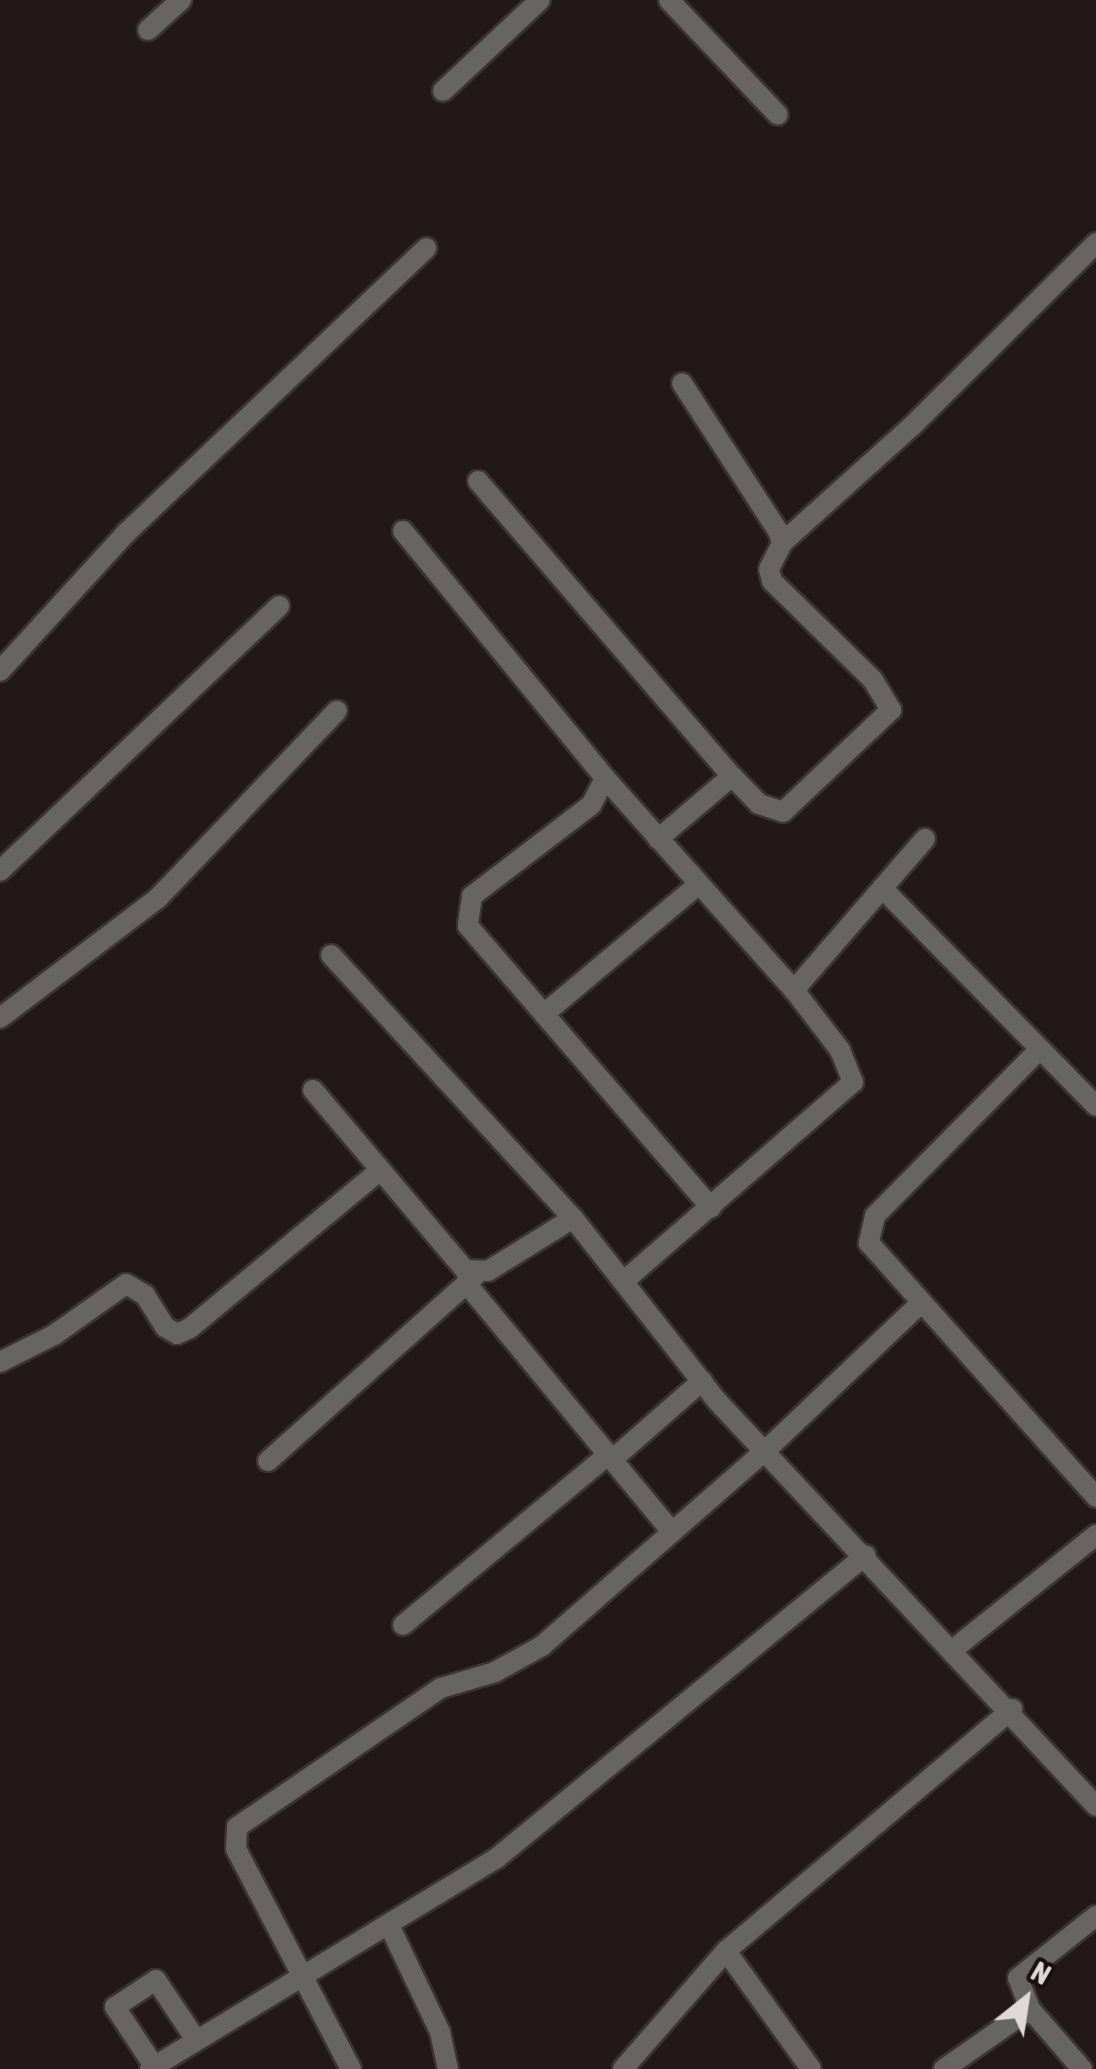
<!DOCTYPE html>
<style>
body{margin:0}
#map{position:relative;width:1096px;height:2069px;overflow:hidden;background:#211817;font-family:"Asap Condensed",sans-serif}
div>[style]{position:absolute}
.roads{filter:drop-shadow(2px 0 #3c3332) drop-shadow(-2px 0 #3c3332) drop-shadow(0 2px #3c3332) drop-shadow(0 -2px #3c3332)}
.minor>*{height:20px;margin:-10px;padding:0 10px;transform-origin:10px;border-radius:10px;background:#686462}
span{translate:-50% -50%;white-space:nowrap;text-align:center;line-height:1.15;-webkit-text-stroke:10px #180f0e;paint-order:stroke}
.north{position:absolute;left:976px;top:1949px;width:100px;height:100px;-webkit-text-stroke:8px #180f0e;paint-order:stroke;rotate:30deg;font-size:28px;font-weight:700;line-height:40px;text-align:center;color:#e0d9d8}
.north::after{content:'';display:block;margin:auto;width:35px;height:45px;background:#e0d9d8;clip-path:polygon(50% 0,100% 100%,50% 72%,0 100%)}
</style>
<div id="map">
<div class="roads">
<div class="minor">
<i style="left:669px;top:0;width:158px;rotate:46.5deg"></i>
<i style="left:148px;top:30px;width:45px;rotate:-42.3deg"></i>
<i style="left:443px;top:91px;width:133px;rotate:-43.2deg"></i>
<i style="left:478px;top:481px;width:389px;rotate:49.3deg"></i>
<i style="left:732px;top:776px;width:39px;rotate:46deg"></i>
<i style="left:759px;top:804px;width:25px;rotate:18deg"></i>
<i style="left:783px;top:812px;width:149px;rotate:-43.4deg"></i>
<i style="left:891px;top:710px;width:35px;rotate:-121deg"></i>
<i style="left:873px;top:680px;width:141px;rotate:-135.6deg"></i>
<i style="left:772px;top:581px;width:12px;rotate:-104deg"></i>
<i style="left:769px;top:569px;width:29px;rotate:-63deg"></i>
<i style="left:782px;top:543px;width:13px;rotate:-108deg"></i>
<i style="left:778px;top:531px;width:176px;rotate:-123deg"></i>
<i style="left:403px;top:531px;width:319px;rotate:50.7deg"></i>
<i style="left:605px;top:778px;width:30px;rotate:117deg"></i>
<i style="left:591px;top:805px;width:150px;rotate:142.6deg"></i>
<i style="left:472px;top:896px;width:30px;rotate:98deg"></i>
<i style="left:468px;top:926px;width:372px;rotate:49.2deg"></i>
<i style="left:782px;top:543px;width:175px;rotate:-42deg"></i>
<i style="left:912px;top:426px;width:260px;rotate:-44.8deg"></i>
<i style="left:0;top:671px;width:187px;rotate:-47.6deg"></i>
<i style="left:126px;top:533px;width:414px;rotate:-43.5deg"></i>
<i style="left:605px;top:778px;width:284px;rotate:48.3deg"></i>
<i style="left:794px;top:990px;width:76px;rotate:52.5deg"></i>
<i style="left:840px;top:1050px;width:35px;rotate:68deg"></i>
<i style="left:853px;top:1082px;width:301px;rotate:139deg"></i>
<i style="left:658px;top:839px;width:97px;rotate:-40.4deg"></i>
<i style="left:0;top:871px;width:385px;rotate:-43.5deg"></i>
<i style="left:882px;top:888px;width:305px;rotate:45.5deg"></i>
<i style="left:331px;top:955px;width:357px;rotate:47.4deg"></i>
<i style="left:573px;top:1218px;width:234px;rotate:51.8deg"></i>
<i style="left:718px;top:1402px;width:553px;rotate:46.9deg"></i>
<i style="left:794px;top:990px;width:200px;rotate:-49.1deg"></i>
<i style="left:544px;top:1014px;width:202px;rotate:-40deg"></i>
<i style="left:0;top:1018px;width:198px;rotate:-37.2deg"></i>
<i style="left:158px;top:898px;width:259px;rotate:-46.3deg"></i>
<i style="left:1040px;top:1049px;width:235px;rotate:134.7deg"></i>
<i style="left:875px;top:1216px;width:28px;rotate:103deg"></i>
<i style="left:869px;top:1243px;width:341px;rotate:48.2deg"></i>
<i style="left:313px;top:1090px;width:236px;rotate:49.8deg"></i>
<i style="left:465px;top:1270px;width:23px;rotate:2deg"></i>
<i style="left:488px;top:1271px;width:100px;rotate:-31.9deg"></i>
<i style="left:466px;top:1283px;width:323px;rotate:50.4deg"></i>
<i style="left:0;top:1362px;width:60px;rotate:-26.6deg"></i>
<i style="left:54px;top:1335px;width:88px;rotate:-35.3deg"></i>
<i style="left:126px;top:1284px;width:22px;rotate:30deg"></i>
<i style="left:145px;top:1295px;width:38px;rotate:58deg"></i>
<i style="left:165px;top:1327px;width:14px;rotate:30deg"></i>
<i style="left:177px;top:1334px;width:14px;rotate:-25deg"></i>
<i style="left:190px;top:1328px;width:247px;rotate:-39.7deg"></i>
<i style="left:612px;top:1460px;width:120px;rotate:-41.3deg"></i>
<i style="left:268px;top:1461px;width:278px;rotate:-41.8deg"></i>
<i style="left:403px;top:1625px;width:266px;rotate:-39.7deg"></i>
<i style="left:955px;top:1648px;width:181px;rotate:-38.7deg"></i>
<i style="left:390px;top:1927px;width:116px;rotate:64.5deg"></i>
<i style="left:440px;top:2032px;width:38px;rotate:78deg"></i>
<i style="left:726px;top:1951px;width:145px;rotate:54.2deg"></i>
<i style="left:154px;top:2066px;width:71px;rotate:-123.5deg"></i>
<i style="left:115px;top:2007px;width:49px;rotate:-33.4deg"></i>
<i style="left:156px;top:1980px;width:72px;rotate:56.3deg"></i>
<i style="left:150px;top:2069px;width:406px;rotate:-31.3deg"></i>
<i style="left:497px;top:1858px;width:477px;rotate:-39.4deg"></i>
<i style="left:351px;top:2069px;width:248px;rotate:-117.6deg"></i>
<i style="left:236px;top:1849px;width:22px;rotate:-87deg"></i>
<i style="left:237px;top:1827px;width:247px;rotate:-34.3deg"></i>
<i style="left:441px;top:1688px;width:56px;rotate:-16.5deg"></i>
<i style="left:495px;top:1672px;width:54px;rotate:-29deg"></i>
<i style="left:542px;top:1646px;width:296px;rotate:-41.2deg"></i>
<i style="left:765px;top:1451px;width:214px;rotate:-43.5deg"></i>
<i style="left:623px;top:2069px;width:157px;rotate:-48.9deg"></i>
<i style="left:726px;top:1951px;width:375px;rotate:-40.2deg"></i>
<i style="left:944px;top:2069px;width:105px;rotate:-34.9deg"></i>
<i style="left:1082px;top:2069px;width:79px;rotate:-130.9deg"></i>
<i style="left:1030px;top:2009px;width:33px;rotate:-111deg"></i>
<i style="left:1018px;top:1978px;width:100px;rotate:-38.5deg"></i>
</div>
</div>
<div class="north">N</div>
</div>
